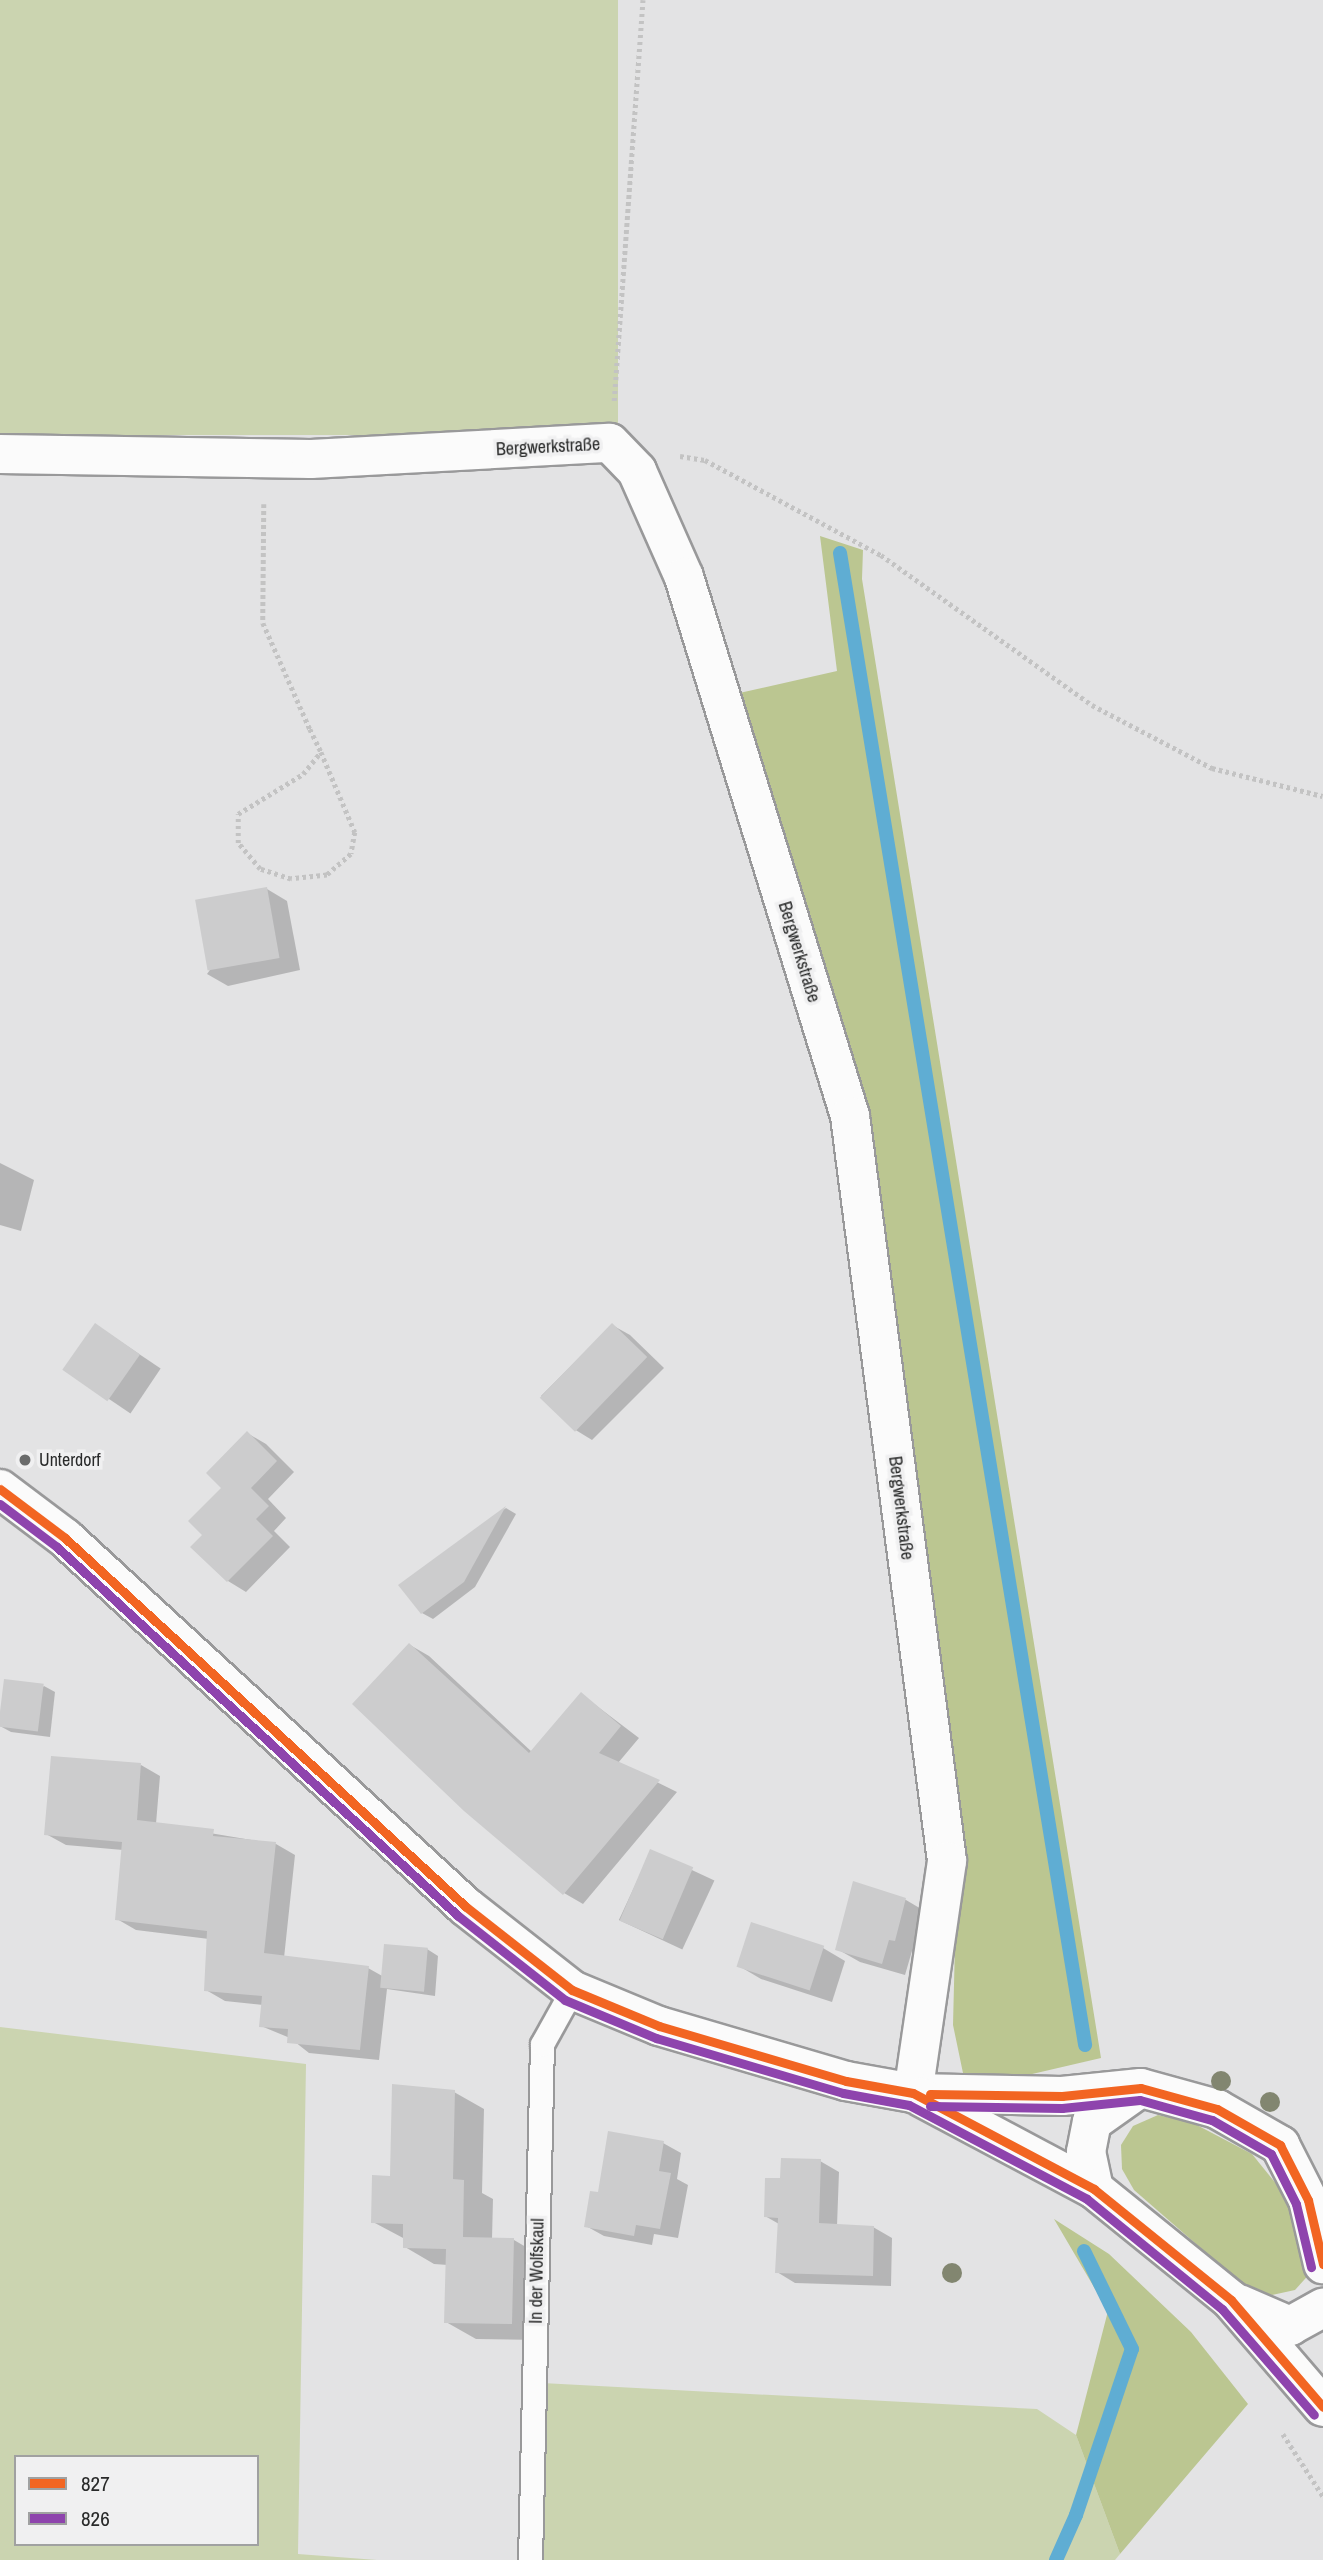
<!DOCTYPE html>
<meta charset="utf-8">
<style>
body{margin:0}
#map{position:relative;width:1323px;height:2560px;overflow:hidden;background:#e3e3e4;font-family:"Archivo Narrow",sans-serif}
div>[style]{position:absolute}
.green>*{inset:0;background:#cbd4b0;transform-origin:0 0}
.forest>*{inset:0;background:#bbc691}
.shadow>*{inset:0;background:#0003;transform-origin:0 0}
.stream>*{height:14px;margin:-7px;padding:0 7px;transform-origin:7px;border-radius:7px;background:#5fadd3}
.building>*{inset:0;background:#cccccd;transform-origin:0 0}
.path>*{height:4.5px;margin-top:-2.25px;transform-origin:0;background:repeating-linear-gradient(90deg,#c3c3c3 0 3.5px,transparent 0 7px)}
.roads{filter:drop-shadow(2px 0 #99999a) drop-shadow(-2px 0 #99999a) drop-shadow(0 2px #99999a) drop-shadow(0 -2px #99999a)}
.lane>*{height:23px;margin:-11.5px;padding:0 11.5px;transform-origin:11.5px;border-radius:11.5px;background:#fbfbfb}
.street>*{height:38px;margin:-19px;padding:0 19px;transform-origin:19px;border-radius:19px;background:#fbfbfb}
.secondary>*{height:38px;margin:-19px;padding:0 19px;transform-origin:19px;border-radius:19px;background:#fbfbfb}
.bus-1>*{height:9px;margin:-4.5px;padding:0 4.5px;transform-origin:4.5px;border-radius:4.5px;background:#f26522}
.bus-2>*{height:9px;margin:-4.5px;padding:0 4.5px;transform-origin:4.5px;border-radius:4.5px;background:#8e44ad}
.trees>*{width:20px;height:20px;margin:-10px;border-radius:50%;background:#828670}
.dots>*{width:19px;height:19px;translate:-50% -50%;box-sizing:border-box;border:4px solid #f0f0f1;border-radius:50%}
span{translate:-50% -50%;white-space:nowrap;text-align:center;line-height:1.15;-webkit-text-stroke:7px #f0f0f1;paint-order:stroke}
.street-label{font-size:18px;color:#292a2a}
.poi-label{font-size:18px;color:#292a2a}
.left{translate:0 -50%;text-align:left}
.legend{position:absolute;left:14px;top:2455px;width:245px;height:91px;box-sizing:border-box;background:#f0f0f1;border:2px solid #a0a1a1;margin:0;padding:9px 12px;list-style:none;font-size:21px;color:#292a2a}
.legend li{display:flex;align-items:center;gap:14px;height:35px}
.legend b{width:35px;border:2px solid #a0a1a1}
</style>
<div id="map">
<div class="green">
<i style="left:0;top:0;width:618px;height:435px"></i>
<i style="clip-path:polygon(evenodd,0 2027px,306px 2064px,298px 2554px,377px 2560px,0 2560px,0 2027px,16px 2457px,257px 2457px,257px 2544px,16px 2544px,16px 2457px)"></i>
<i style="clip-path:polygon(542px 2383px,1037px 2409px,1076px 2435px,1120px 2554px,1115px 2560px,541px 2560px)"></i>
</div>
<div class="forest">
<i style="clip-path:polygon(820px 536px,863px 550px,862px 579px,1101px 2058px,1006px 2080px,963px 2073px,953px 2025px,957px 1863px,859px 1114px,735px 694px,837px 671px)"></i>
<i style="clip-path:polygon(1158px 2115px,1193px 2123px,1252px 2154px,1286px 2196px,1308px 2237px,1313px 2270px,1295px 2290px,1272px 2295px,1249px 2290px,1134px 2190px,1122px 2169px,1121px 2145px,1133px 2126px)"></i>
<i style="clip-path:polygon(1054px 2219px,1109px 2254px,1191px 2332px,1248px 2404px,1120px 2554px,1076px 2435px,1108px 2311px)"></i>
</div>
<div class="shadow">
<i style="clip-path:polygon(267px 889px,287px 901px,300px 970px,228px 986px,207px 974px)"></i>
<i style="clip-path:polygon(0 1163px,34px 1180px,21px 1231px,0 1225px)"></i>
<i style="left:96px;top:1325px;width:78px;height:54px;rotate:34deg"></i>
<i style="clip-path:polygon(612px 1325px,630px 1335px,664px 1368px,592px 1440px,574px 1429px,541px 1396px)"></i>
<i style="clip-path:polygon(247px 1433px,266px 1444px,294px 1472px,268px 1499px,286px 1518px,274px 1531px,290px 1547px,246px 1592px,228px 1581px,205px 1535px)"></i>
<i style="clip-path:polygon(506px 1508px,516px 1514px,475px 1587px,433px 1619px,422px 1613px,401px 1585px)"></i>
<i style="clip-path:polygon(410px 1645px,429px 1656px,532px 1752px,581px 1694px,639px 1738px,618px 1763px,677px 1792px,583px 1904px,564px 1893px)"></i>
<i style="clip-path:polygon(44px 1686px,55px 1692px,50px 1737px,11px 1732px,0 1726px)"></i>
<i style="clip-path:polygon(141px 1765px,160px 1776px,156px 1824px,276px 1844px,295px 1855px,284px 1958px,368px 1968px,384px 1977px,427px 1949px,438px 1956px,435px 1996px,387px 1989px,379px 2060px,309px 2053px,290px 2038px,261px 2026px,263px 2005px,225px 2001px,206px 1990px,209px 1939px,136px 1930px,117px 1919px,123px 1850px,66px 1845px,46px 1834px)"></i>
<i style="left:651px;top:1851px;width:70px;height:76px;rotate:25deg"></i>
<i style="clip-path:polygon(854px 1884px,906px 1900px,928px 1913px,918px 1953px,912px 1951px,905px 1975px,860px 1962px,837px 1949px)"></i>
<i style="clip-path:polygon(823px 1948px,845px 1961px,832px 2002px,761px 1979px,739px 1966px)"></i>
<i style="clip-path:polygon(454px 2092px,484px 2109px,482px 2193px,493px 2199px,492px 2239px,514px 2240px,543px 2257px,541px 2340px,476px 2339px,446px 2322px,448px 2265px,434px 2264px,405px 2247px,405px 2239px,373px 2222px,392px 2177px)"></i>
<i style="clip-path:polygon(663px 2143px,681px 2153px,677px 2179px,688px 2185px,678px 2238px,654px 2234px,652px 2245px,604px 2236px,586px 2226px,599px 2194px)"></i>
<i style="clip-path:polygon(820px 2161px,839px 2172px,837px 2226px,873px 2227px,892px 2238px,891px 2286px,795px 2283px,777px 2272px,779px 2224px,765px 2216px,782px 2180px)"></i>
</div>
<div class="stream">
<i style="left:840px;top:553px;width:1512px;rotate:80.67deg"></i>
<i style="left:1056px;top:2560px;width:49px;rotate:-66deg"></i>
<i style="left:1076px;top:2515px;width:175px;rotate:-71.4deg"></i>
<i style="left:1132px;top:2349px;width:109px;rotate:-116.1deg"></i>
</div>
<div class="building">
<i style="left:267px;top:887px;width:72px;height:73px;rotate:80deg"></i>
<i style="left:95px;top:1323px;width:55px;height:57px;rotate:35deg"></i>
<i style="left:612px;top:1323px;width:49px;height:104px;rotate:44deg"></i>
<i style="clip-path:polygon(247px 1431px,277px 1461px,251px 1488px,269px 1506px,256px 1519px,273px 1536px,227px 1582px,190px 1547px,202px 1535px,188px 1521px,221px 1488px,206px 1473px)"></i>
<i style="clip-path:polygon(506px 1506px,464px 1582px,421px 1614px,398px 1585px)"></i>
<i style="clip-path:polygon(409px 1643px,529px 1753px,581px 1692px,621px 1726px,599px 1753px,660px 1780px,563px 1895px,464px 1811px,352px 1704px)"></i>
<i style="left:4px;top:1679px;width:40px;height:48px;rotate:7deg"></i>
<i style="clip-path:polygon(51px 1756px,141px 1763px,137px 1820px,214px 1829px,213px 1836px,276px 1842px,264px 1953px,369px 1966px,360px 2050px,287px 2043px,288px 2029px,259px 2027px,262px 1996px,204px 1991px,207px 1931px,115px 1920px,122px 1842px,44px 1835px)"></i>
<i style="left:650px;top:1849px;width:47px;height:78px;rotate:23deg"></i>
<i style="clip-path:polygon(853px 1881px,906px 1898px,895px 1941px,889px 1940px,882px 1964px,835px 1950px)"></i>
<i style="left:751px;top:1922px;width:77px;height:47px;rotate:18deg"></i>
<i style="left:384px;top:1944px;width:44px;height:44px;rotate:5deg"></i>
<i style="clip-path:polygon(392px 2084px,455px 2090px,453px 2179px,464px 2180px,463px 2237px,514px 2238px,512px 2324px,444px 2323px,446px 2249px,403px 2248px,403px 2224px,371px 2223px,372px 2175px,390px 2176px)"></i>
<i style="clip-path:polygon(608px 2131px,664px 2141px,659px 2171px,671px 2173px,660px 2229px,636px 2225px,634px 2236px,584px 2227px,590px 2191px,598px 2192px)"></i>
<i style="clip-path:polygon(781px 2158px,821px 2159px,819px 2223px,874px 2226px,873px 2276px,775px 2273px,778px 2218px,764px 2217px,765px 2178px,780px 2178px)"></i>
</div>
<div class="path">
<i style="left:614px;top:401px;width:402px;rotate:-85.9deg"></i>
<i style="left:680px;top:456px;width:25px;rotate:9deg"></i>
<i style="left:705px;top:460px;width:200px;rotate:28.4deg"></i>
<i style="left:881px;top:555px;width:259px;rotate:35.4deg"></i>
<i style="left:1092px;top:705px;width:136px;rotate:27.7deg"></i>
<i style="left:1212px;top:768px;width:114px;rotate:14.2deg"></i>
<i style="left:264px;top:504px;width:119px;rotate:90.5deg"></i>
<i style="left:263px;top:623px;width:116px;rotate:66.1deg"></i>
<i style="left:310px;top:729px;width:25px;rotate:64deg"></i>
<i style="left:321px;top:752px;width:87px;rotate:67deg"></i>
<i style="left:355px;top:832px;width:22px;rotate:100deg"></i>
<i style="left:351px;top:854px;width:32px;rotate:139deg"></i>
<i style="left:327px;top:875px;width:36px;rotate:174deg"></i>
<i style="left:291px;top:879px;width:33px;rotate:-162deg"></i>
<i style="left:260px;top:869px;width:34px;rotate:-130deg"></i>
<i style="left:238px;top:843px;width:29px;rotate:-90deg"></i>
<i style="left:238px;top:814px;width:76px;rotate:-31.6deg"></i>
<i style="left:303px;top:774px;width:28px;rotate:-51deg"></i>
<i style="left:1283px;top:2434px;width:74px;rotate:57.2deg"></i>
</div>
<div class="roads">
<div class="lane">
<i style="left:530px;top:2560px;width:516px;rotate:-88.67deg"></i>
<i style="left:542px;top:2044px;width:62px;rotate:-60.9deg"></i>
</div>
<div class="street">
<i style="left:0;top:454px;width:311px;rotate:0.9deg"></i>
<i style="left:311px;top:459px;width:299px;rotate:-3.1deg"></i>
<i style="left:610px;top:443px;width:39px;rotate:46deg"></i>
<i style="left:637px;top:471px;width:116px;rotate:66.1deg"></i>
<i style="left:684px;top:577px;width:564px;rotate:72.88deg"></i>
<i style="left:850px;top:1116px;width:751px;rotate:82.58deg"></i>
<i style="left:947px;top:1861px;width:234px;rotate:98.3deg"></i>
</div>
<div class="secondary">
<i style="left:0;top:1489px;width:81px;rotate:37deg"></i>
<i style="left:65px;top:1538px;width:544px;rotate:42.61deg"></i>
<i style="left:465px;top:1906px;width:136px;rotate:38.1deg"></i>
<i style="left:572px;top:1990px;width:94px;rotate:22.5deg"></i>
<i style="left:659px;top:2026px;width:195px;rotate:16.4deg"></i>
<i style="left:846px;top:2081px;width:68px;rotate:10.2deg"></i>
<i style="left:913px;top:2093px;width:149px;rotate:1.2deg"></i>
<i style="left:1062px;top:2096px;width:79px;rotate:-5.8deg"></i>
<i style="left:1141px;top:2088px;width:79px;rotate:15.4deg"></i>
<i style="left:1217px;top:2109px;width:73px;rotate:29.7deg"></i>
<i style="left:1280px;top:2145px;width:62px;rotate:63deg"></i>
<i style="left:1308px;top:2200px;width:66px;rotate:76.8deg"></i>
<i style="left:921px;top:2097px;width:196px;rotate:28deg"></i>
<i style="left:1094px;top:2189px;width:176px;rotate:39deg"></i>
<i style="left:1231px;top:2300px;width:141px;rotate:49.3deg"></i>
<i style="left:1094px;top:2189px;width:38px;rotate:-102deg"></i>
<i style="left:1086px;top:2152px;width:31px;rotate:-79deg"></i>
<i style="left:1092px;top:2122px;width:55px;rotate:-35.4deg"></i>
<i style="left:1239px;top:2304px;width:56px;rotate:23.3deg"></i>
<i style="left:1290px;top:2326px;width:38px;rotate:-29deg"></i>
</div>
</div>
<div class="bus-1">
<i style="left:0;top:1489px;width:81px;rotate:37deg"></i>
<i style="left:65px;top:1538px;width:544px;rotate:42.61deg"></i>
<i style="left:465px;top:1906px;width:136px;rotate:38.1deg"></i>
<i style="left:572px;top:1990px;width:94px;rotate:22.5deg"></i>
<i style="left:659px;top:2026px;width:195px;rotate:16.4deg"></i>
<i style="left:846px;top:2081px;width:68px;rotate:10.2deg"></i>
<i style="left:913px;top:2093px;width:205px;rotate:27.9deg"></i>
<i style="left:1094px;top:2189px;width:176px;rotate:39deg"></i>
<i style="left:1231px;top:2300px;width:141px;rotate:49.3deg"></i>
<i style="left:930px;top:2094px;width:132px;rotate:0.9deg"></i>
<i style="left:1062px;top:2096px;width:79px;rotate:-5.8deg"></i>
<i style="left:1141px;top:2088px;width:79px;rotate:15.4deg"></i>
<i style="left:1217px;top:2109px;width:73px;rotate:29.7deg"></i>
<i style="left:1280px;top:2145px;width:62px;rotate:63deg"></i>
<i style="left:1308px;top:2200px;width:66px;rotate:76.8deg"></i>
</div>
<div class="bus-2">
<i style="left:0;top:1504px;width:71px;rotate:37deg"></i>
<i style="left:57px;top:1547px;width:544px;rotate:42.61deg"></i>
<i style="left:457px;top:1915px;width:137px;rotate:38.2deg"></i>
<i style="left:565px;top:2000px;width:99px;rotate:22.7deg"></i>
<i style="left:656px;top:2038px;width:195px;rotate:16.4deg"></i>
<i style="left:843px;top:2093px;width:67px;rotate:10.3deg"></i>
<i style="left:909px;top:2105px;width:201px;rotate:27.8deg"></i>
<i style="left:1087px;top:2199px;width:174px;rotate:39.2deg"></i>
<i style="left:1222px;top:2309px;width:140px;rotate:49deg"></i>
<i style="left:930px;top:2106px;width:132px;rotate:0.9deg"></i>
<i style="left:1062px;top:2108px;width:78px;rotate:-5.9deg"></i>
<i style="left:1140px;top:2100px;width:75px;rotate:15.5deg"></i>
<i style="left:1212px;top:2120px;width:68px;rotate:30deg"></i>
<i style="left:1271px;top:2154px;width:56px;rotate:63.4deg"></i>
<i style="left:1296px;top:2204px;width:65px;rotate:76.6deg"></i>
</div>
<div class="trees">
<i style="left:1221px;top:2081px"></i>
<i style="left:1270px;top:2102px"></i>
<i style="left:952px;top:2273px"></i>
</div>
<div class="dots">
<i style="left:25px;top:1460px;background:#6a6b6b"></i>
</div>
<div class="street-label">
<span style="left:548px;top:447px;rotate:-3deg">Bergwerkstraße</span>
<span style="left:799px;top:952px;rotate:73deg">Bergwerkstraße</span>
<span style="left:901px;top:1508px;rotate:83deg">Bergwerkstraße</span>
<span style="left:537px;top:2271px;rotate:-89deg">In der Wolfskaul</span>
</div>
<div class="poi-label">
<span class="left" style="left:39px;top:1460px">Unterdorf</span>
</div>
<ul class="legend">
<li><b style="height:9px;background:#f26522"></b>827</li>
<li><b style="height:9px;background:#8e44ad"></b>826</li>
</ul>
</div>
